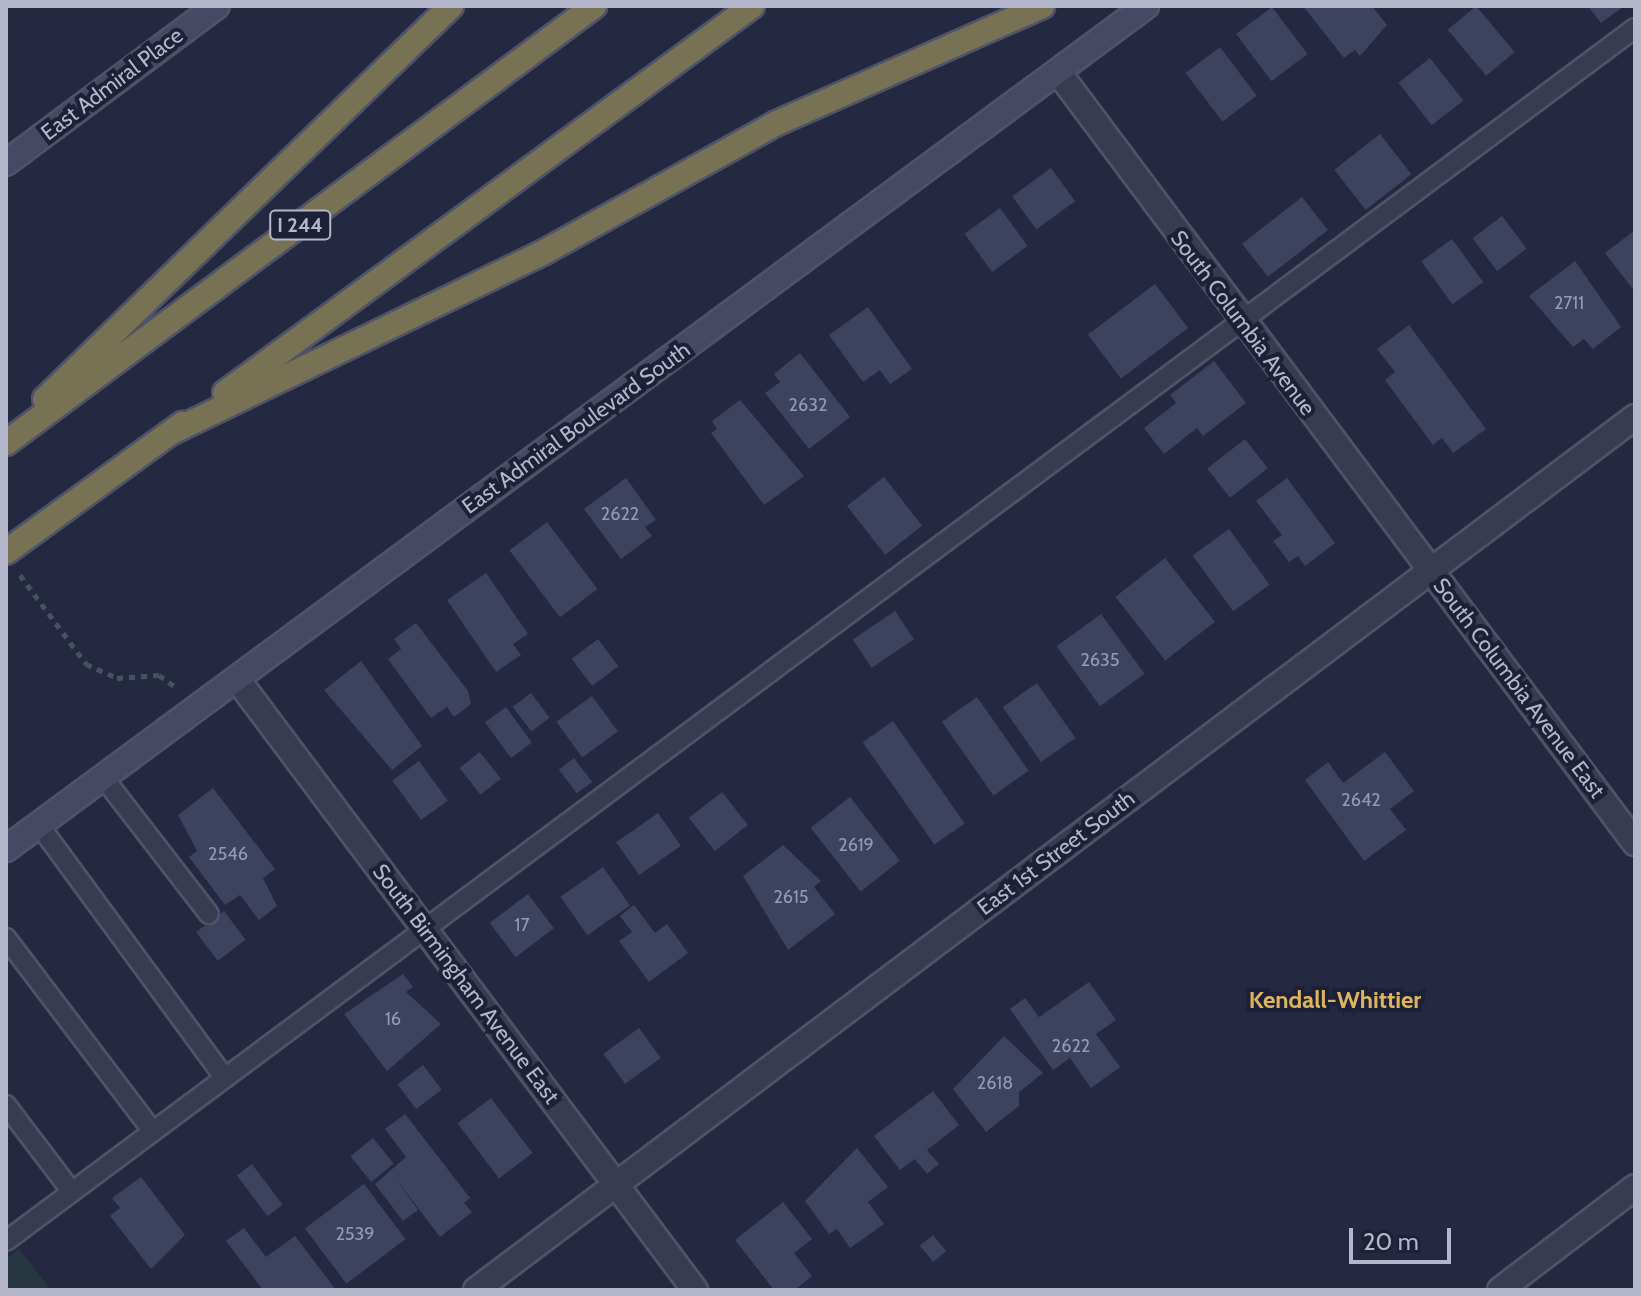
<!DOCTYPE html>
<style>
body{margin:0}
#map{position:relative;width:1641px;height:1296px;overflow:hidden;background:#242841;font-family:Cabin,sans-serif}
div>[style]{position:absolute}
.green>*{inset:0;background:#263742}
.building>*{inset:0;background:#3d435f;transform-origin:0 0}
.path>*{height:5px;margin-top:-2.5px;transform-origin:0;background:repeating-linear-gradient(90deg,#44545e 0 6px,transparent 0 12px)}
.roads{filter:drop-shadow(2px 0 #505368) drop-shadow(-2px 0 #505368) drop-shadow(0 2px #505368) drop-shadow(0 -2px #505368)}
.lane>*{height:18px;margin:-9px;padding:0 9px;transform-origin:9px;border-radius:9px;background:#383c50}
.street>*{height:24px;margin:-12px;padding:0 12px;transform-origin:12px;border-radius:12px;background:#383c50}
.secondary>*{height:24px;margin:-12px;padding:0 12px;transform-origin:12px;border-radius:12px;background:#464964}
.highway>*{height:24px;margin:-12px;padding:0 12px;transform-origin:12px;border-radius:12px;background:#777254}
span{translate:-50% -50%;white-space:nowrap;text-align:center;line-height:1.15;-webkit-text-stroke:8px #1d2036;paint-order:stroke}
.number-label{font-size:18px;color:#969ab0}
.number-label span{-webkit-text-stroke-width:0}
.shield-label span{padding:2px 6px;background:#1d2036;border:2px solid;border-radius:6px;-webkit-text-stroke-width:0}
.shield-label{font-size:20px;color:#b4b7cb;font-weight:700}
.street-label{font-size:22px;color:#b4b7cb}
.neighbourhood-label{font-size:24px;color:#dbb65f;font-weight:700}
.frame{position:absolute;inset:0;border:8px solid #b4b7cb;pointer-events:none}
.scale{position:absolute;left:1349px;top:1228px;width:102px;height:36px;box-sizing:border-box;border:4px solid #b4b7cb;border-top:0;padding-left:10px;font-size:24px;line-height:28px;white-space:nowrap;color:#b4b7cb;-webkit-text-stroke:6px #1d2036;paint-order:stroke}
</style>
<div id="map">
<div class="green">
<i style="clip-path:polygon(19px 1249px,51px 1290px,6px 1290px,6px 1259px)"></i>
</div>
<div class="building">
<i style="clip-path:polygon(1303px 6px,1372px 6px,1387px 25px,1360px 56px,1355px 50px,1344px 58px)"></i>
<i style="left:1476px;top:6px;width:60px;height:37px;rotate:50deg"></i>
<i style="clip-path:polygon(1588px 6px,1624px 6px,1601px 23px)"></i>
<i style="left:1272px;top:7px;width:59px;height:45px;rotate:53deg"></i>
<i style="left:1220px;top:47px;width:61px;height:43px;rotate:53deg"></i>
<i style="left:1430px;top:58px;width:54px;height:40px;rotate:52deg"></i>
<i style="left:1380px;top:134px;width:51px;height:58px;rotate:52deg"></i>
<i style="left:1051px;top:168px;width:41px;height:48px;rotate:54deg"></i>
<i style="left:1302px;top:197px;width:42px;height:76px;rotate:52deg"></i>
<i style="left:1000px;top:208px;width:47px;height:44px;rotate:54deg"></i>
<i style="left:1502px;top:216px;width:41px;height:37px;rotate:53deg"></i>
<i style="clip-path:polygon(1635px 230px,1635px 292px,1605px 253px)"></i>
<i style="left:1452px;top:239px;width:53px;height:38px;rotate:54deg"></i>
<i style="clip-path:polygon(1575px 261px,1621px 327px,1593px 349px,1584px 339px,1573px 347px,1529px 296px)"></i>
<i style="left:1155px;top:284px;width:55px;height:84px;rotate:53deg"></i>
<i style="clip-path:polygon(868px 307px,912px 369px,890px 384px,880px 370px,863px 382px,829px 335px)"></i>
<i style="clip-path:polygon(1409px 325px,1486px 429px,1453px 453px,1442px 438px,1433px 445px,1385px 380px,1395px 372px,1377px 349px)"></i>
<i style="clip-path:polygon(800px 353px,850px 417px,809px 449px,765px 393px,780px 382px,774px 374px)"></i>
<i style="clip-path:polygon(1214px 361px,1246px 403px,1203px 436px,1197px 428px,1164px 454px,1144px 428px,1176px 403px,1170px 395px)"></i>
<i style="clip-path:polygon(740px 400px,804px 476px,764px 505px,711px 433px,717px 429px,712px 421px)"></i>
<i style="left:1245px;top:439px;width:37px;height:48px;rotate:52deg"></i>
<i style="left:884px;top:477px;width:62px;height:47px;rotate:52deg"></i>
<i style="clip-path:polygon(626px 478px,656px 520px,645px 527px,652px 536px,621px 559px,584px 509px)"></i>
<i style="clip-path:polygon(1287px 478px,1335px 543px,1305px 566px,1298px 556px,1289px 562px,1273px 541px,1282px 535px,1256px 501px)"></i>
<i style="left:547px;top:522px;width:84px;height:47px;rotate:53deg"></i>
<i style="left:1229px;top:529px;width:69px;height:45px;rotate:54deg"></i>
<i style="left:1165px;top:558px;width:81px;height:63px;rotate:52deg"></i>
<i style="clip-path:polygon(486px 573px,528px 634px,513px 644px,521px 655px,496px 672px,447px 600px)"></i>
<i style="left:895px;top:611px;width:34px;height:51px;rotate:56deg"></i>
<i style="left:1101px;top:614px;width:74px;height:55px;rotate:54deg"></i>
<i style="clip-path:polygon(416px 623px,468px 691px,471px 704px,454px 717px,447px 707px,431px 718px,388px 659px,401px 649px,394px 639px)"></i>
<i style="left:598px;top:639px;width:34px;height:33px;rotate:53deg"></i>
<i style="clip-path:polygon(361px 661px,422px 746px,392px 770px,324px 690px)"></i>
<i style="left:1037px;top:683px;width:67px;height:42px;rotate:55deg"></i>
<i style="left:531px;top:693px;width:31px;height:23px;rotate:53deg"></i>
<i style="left:592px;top:696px;width:44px;height:44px;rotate:54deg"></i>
<i style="left:977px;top:697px;width:90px;height:43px;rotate:55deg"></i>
<i style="left:506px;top:707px;width:44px;height:26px;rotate:54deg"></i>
<i style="left:893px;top:721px;width:125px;height:37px;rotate:55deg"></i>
<i style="left:480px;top:752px;width:34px;height:26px;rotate:52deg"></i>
<i style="clip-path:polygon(1385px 752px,1414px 791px,1390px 809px,1406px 830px,1364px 861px,1305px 780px,1328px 762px,1343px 783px)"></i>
<i style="left:574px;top:758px;width:30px;height:19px;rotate:53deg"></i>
<i style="left:419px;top:761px;width:49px;height:33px;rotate:54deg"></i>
<i style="clip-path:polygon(213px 788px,275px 869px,263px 878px,277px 906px,259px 920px,240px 895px,225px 905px,189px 857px,197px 851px,178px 815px)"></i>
<i style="left:722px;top:792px;width:42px;height:42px;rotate:52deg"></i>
<i style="left:850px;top:797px;width:81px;height:50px;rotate:52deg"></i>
<i style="left:658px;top:813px;width:40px;height:51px;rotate:55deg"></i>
<i style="clip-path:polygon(783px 845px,821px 881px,814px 887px,835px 914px,788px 950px,743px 876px)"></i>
<i style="left:603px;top:867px;width:47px;height:52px;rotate:55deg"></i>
<i style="left:528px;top:894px;width:43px;height:48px;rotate:53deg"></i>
<i style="clip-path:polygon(634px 905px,655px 933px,667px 924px,688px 953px,649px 982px,619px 941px,632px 932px,620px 916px)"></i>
<i style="left:224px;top:911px;width:36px;height:35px;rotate:53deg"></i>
<i style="clip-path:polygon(403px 974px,413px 987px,406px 992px,441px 1024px,387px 1071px,344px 1014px)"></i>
<i style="clip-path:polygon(1089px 982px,1116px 1020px,1096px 1034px,1120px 1067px,1091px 1088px,1070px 1058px,1053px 1070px,1010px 1009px,1025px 998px,1039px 1017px)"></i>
<i style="left:639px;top:1028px;width:37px;height:44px;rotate:54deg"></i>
<i style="clip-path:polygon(1004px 1036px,1043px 1073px,1019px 1092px,1019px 1106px,986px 1132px,953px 1089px)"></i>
<i style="left:423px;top:1065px;width:31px;height:32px;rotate:53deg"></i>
<i style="clip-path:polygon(933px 1091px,959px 1125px,927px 1150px,939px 1164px,927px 1174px,915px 1159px,900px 1170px,874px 1136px)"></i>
<i style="left:491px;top:1098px;width:69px;height:42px;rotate:53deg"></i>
<i style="clip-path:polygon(405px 1114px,470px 1198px,464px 1203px,472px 1212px,440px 1237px,396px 1179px,418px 1210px,403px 1221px,375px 1184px,406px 1157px,385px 1129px)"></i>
<i style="left:373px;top:1138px;width:33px;height:29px;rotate:51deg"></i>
<i style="clip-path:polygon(857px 1148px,888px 1187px,868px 1202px,884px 1224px,850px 1248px,837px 1229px,829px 1234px,805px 1201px)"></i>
<i style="left:252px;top:1164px;width:51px;height:19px;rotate:53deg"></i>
<i style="clip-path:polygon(141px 1177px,185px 1235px,151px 1269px,110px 1216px,120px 1208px,112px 1198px)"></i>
<i style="left:364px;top:1184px;width:69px;height:74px;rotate:53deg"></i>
<i style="clip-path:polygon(783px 1202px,812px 1239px,794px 1253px,812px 1276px,795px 1290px,774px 1290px,735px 1240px)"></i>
<i style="clip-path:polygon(244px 1228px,266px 1257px,295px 1236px,336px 1290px,263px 1290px,226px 1241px)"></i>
<i style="left:933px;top:1235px;width:21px;height:17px;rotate:51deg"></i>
</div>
<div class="path">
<i style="left:20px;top:575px;width:111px;rotate:53.4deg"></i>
<i style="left:86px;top:664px;width:34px;rotate:24deg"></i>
<i style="left:117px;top:678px;width:42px;rotate:-4.1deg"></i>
<i style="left:159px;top:675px;width:22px;rotate:36deg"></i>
</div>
<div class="roads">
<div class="lane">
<i style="left:103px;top:777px;width:173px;rotate:52.3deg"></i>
<i style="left:39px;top:825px;width:314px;rotate:53.7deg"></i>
<i style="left:6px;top:938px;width:243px;rotate:52.8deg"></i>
<i style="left:6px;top:1105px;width:109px;rotate:52.8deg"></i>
<i style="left:6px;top:1241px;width:2031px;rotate:-36.67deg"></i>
</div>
<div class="street">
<i style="left:1058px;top:72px;width:963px;rotate:53.19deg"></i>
<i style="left:237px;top:679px;width:764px;rotate:53.15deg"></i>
<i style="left:476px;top:1290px;width:1451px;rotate:-36.99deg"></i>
<i style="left:1500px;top:1290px;width:170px;rotate:-37.3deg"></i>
</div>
<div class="secondary">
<i style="left:6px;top:163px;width:263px;rotate:-36.7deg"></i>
<i style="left:6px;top:849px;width:1418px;rotate:-36.48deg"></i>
</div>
<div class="highway">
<i style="left:225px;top:393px;width:654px;rotate:-36.29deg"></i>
<i style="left:45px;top:399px;width:565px;rotate:-44.07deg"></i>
<i style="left:172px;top:432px;width:415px;rotate:-25.8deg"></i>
<i style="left:546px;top:251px;width:264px;rotate:-29deg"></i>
<i style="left:777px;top:123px;width:290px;rotate:-23.8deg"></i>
<i style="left:6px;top:443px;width:733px;rotate:-36.62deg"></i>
<i style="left:6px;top:552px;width:218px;rotate:-36deg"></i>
</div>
</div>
<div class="number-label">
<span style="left:1569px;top:303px">2711</span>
<span style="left:808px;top:405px">2632</span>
<span style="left:620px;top:514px">2622</span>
<span style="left:1100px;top:660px">2635</span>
<span style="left:1361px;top:800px">2642</span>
<span style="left:856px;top:845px">2619</span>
<span style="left:228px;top:854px">2546</span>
<span style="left:791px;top:897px">2615</span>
<span style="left:522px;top:925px">17</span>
<span style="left:393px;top:1019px">16</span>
<span style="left:1071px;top:1046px">2622</span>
<span style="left:995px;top:1083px">2618</span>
<span style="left:355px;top:1234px">2539</span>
</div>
<div class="shield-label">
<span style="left:300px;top:225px">I 244</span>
</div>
<div class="street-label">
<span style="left:112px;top:84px;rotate:-37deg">East Admiral Place</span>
<span style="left:1243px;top:323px;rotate:53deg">South Columbia Avenue</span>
<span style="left:576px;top:428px;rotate:-36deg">East Admiral Boulevard South</span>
<span style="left:1519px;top:688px;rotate:53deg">South Columbia Avenue East</span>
<span style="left:1056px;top:853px;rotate:-37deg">East 1st Street South</span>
<span style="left:466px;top:984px;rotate:53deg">South Birmingham Avenue East</span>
</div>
<div class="neighbourhood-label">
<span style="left:1335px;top:1000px">Kendall-Whittier</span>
</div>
<div class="frame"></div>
<div class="scale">20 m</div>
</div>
